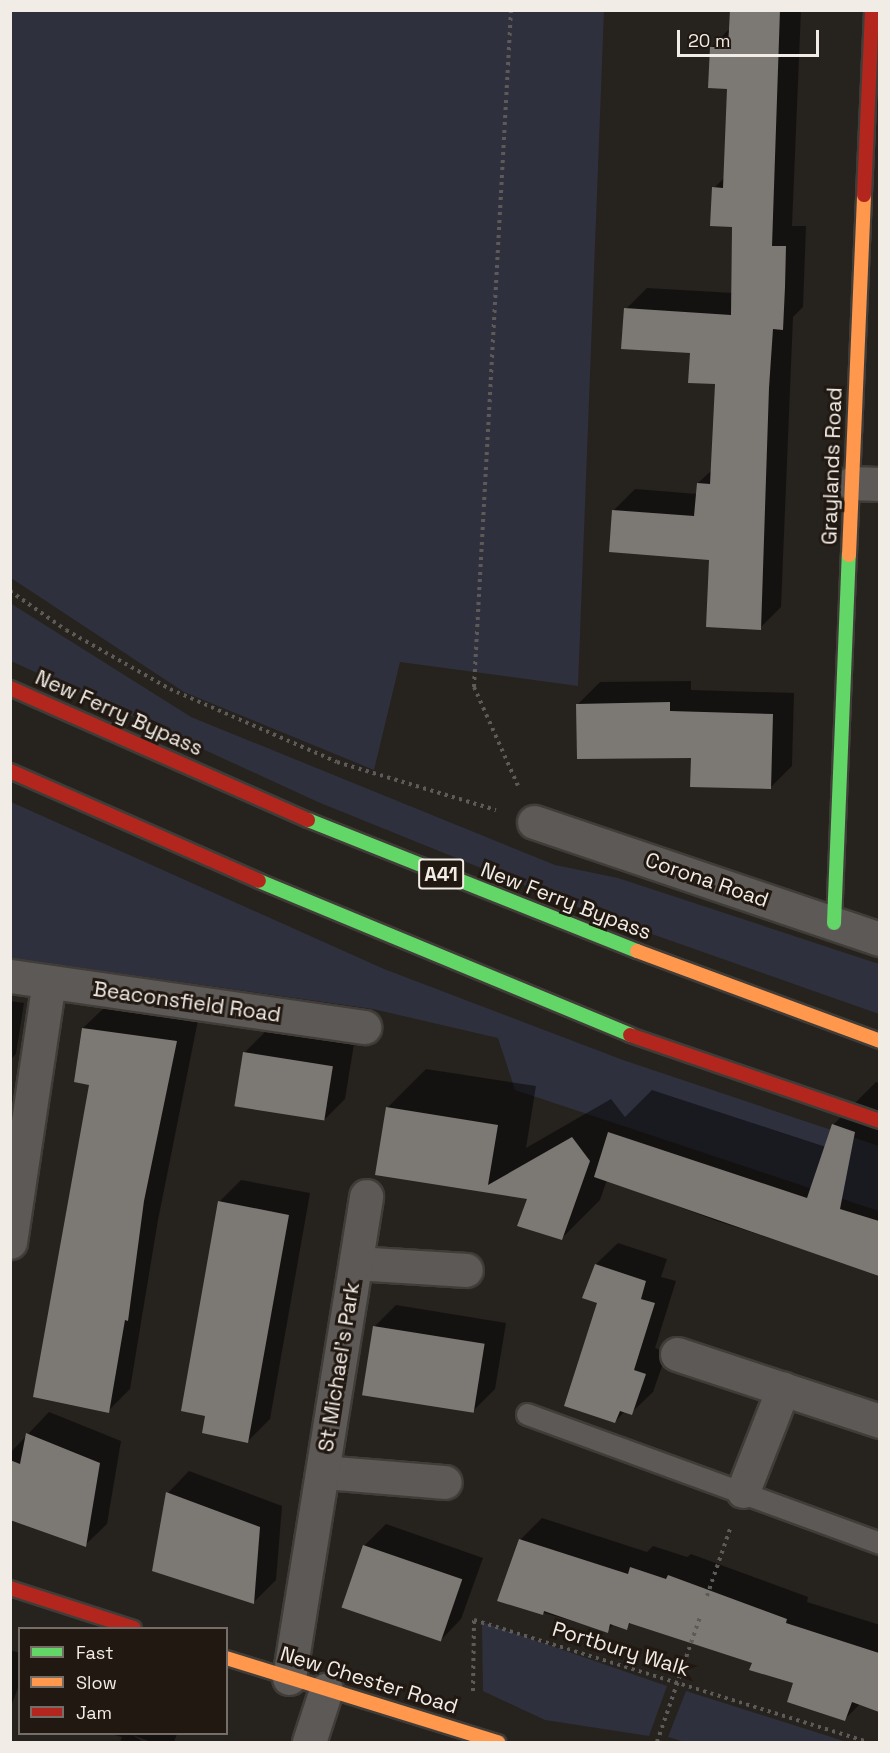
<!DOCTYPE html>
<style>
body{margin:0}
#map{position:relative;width:890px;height:1753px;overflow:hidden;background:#26221e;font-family:"Space Grotesk",sans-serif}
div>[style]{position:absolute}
.green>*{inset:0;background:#2f303d}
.shadow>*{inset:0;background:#0007}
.building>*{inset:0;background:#7c7874;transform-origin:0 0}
.path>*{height:4px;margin-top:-2px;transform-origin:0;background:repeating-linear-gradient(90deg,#5d5a58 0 3px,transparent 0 7.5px)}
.roads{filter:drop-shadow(2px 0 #403d39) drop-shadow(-2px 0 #403d39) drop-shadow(0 2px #403d39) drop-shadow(0 -2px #403d39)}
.lane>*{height:21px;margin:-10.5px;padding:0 10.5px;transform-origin:10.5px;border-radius:10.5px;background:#5d5956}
.street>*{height:33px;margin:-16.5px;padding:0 16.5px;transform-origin:16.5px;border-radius:16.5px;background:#5d5956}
.fast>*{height:14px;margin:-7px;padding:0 7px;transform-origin:7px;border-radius:7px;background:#63d668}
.slow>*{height:14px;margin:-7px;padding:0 7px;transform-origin:7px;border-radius:7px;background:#ff974d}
.jam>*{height:14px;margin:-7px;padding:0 7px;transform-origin:7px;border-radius:7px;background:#b3261e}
span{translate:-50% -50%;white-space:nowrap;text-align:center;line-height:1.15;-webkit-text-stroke:6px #211811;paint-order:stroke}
.shield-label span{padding:2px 4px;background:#211811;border:2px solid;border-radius:4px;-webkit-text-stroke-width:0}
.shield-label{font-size:20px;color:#f2ece7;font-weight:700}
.street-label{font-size:21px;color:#f2ece7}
.frame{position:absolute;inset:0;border:12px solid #f2ece7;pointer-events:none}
.legend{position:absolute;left:18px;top:1627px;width:210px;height:108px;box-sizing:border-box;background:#211811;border:2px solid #756d67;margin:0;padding:8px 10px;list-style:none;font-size:18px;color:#f2ece7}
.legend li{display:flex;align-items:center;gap:12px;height:30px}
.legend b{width:30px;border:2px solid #756d67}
.scale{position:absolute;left:677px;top:30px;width:142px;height:27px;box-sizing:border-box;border:3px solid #f2ece7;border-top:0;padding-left:8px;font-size:18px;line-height:21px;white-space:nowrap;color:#f2ece7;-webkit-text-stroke:4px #211811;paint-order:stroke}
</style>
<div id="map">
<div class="green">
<i style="clip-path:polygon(10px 11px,604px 11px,578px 686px,400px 662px,374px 770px,184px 692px,11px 578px)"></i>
<i style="clip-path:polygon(10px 603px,191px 717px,555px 865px,618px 878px,879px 964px,879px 1014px,595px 914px,318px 802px,11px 661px)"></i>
<i style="clip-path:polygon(11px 802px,384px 969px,623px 1060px,879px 1146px,879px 1211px,515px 1090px,498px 1038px,373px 1009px,11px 958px)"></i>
<i style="clip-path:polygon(482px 1622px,667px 1686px,649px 1736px,545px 1720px,483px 1691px)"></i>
<i style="clip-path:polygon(686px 1691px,847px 1742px,685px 1742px,668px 1737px)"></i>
</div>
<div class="shadow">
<i style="clip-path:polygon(731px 10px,801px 10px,792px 226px,806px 226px,803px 307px,793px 317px,781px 607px,760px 628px,711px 558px,614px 510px,635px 489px,697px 494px,698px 483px,712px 470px,716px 383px,691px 352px,626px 309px,647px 288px,733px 293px,734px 226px,714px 188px,725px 177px,728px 87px,712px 47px,730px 28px)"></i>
<i style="clip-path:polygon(691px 681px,691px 690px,794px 693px,792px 766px,770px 788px,578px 704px,600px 682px)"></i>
<i style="clip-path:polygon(10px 1001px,24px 1003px,16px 1054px,10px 1060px)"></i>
<i style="clip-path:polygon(105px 1007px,198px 1020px,158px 1220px,130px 1389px,108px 1411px,91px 1083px,83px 1028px)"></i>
<i style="clip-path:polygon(266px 1031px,354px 1044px,345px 1099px,323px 1121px,244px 1053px)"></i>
<i style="clip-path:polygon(426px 1069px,536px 1086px,526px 1148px,611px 1099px,625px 1117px,652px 1090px,826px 1147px,833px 1125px,876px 1082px,880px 1083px,880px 1274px,717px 1221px,607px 1180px,600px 1200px,561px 1239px,529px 1198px,377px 1174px,387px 1108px)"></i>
<i style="clip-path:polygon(241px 1180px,310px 1193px,270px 1419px,248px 1441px,207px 1415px,219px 1202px)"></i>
<i style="clip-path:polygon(618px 1243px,667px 1259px,661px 1277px,676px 1281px,655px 1348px,667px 1352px,653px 1392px,631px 1413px,625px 1411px,615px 1422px,596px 1264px)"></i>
<i style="clip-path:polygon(396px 1305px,506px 1323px,495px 1389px,473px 1411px,374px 1327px)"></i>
<i style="clip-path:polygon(49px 1412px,121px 1441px,107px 1524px,85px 1545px,10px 1519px,10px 1453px)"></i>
<i style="clip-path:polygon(189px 1471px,282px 1506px,276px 1580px,254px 1602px,168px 1493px)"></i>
<i style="clip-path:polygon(542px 1518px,647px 1552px,653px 1546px,687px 1557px,691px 1554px,808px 1597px,807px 1602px,880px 1625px,880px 1711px,860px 1704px,845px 1719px,795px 1682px,754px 1662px,632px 1622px,626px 1628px,614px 1624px,607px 1631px,499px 1600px,521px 1539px)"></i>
<i style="clip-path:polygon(386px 1524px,483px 1558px,461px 1619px,440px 1641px,364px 1546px)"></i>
<i style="clip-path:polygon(10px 1650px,20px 1653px,20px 1683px,10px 1709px)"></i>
<i style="clip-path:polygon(111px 1734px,177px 1734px,174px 1742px,151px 1742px,133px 1735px,143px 1742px,120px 1742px,122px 1737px)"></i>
</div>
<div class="building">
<i style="clip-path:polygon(730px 10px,780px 10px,772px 246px,786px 246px,785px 287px,783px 330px,773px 329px,769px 388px,761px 630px,706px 627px,709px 560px,609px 552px,612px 510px,694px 516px,697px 483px,710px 484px,715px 384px,688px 383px,690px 353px,621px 349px,624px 308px,731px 315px,732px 227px,710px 226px,712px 187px,723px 188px,727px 89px,708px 88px,710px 47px,728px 47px)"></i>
<i style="clip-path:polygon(670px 702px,670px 711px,773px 714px,771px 789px,690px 787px,691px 758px,577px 759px,576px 704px)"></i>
<i style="clip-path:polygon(82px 1028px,177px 1041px,144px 1201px,128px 1321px,125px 1320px,109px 1413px,33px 1397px,89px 1085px,74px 1082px)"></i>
<i style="left:243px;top:1052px;width:91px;height:55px;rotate:9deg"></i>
<i style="clip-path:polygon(386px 1107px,498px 1125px,488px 1185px,572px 1137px,590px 1161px,562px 1240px,517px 1226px,527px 1199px,375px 1175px)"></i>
<i style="clip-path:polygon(832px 1124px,855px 1132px,840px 1209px,879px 1221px,879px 1276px,594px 1177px,608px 1132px,807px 1198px)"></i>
<i style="clip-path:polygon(218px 1201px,289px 1215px,248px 1443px,202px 1433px,205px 1416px,181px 1411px)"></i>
<i style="clip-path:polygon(595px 1264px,646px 1281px,641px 1299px,655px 1303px,634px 1370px,646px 1374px,632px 1415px,620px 1411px,615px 1423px,564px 1406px,597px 1303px,582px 1298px)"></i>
<i style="left:373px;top:1326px;width:113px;height:70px;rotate:9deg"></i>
<i style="clip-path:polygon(26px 1433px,100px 1463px,86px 1547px,10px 1520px,10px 1460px,20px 1464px)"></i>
<i style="clip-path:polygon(166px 1492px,260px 1527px,254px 1604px,152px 1571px)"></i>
<i style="clip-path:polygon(519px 1539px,628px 1574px,630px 1567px,666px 1579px,668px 1575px,787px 1619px,786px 1623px,879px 1653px,879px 1712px,852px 1702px,845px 1721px,787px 1702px,793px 1683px,749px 1670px,752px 1663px,629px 1623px,627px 1630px,610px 1624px,608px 1633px,544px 1611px,543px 1615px,497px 1601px)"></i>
<i style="left:363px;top:1545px;width:105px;height:66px;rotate:19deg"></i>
</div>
<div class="path">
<i style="left:511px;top:10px;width:678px;rotate:93.13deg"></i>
<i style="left:474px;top:687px;width:108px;rotate:66deg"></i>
<i style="left:10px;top:591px;width:68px;rotate:34.9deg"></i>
<i style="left:66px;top:630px;width:120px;rotate:29.6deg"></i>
<i style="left:170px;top:689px;width:182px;rotate:23.6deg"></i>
<i style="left:337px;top:762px;width:166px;rotate:16.8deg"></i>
<i style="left:707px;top:1596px;width:71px;rotate:-71.1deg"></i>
<i style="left:473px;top:1691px;width:71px;rotate:-89.2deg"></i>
<i style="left:474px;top:1620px;width:412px;rotate:17.2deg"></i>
<i style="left:657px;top:1742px;width:132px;rotate:-71deg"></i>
</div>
<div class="roads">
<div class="lane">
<i style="left:527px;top:1414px;width:376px;rotate:20.1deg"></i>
</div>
<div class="street">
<i style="left:852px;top:483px;width:28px;rotate:2deg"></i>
<i style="left:534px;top:822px;width:365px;rotate:18.7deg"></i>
<i style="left:10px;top:976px;width:358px;rotate:8.2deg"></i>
<i style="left:10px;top:1242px;width:263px;rotate:-81.5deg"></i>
<i style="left:356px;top:1263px;width:110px;rotate:3.6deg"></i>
<i style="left:677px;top:1354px;width:214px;rotate:18.3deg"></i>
<i style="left:323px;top:1472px;width:122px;rotate:4.7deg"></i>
<i style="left:743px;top:1491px;width:110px;rotate:-68.6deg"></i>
<i style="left:289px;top:1678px;width:488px;rotate:-80.9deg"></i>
<i style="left:309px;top:1742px;width:55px;rotate:-71.9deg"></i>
</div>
<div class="fast">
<i style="left:308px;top:820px;width:354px;rotate:21.7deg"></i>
<i style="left:259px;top:881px;width:402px;rotate:22.5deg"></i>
<i style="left:834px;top:923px;width:368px;rotate:-87.7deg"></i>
</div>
<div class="slow">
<i style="left:849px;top:555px;width:360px;rotate:-87.6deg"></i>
<i style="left:637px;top:951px;width:259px;rotate:20.3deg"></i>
<i style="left:226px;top:1658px;width:285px;rotate:17.2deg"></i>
</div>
<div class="jam">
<i style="left:864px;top:195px;width:185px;rotate:-87.5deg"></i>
<i style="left:10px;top:688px;width:326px;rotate:23.9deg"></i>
<i style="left:10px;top:771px;width:272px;rotate:23.8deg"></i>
<i style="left:630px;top:1035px;width:264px;rotate:19deg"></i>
<i style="left:10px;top:1588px;width:130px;rotate:17.9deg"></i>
</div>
</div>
<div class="shield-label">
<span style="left:441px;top:874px">A41</span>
</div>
<div class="street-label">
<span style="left:832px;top:466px;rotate:-88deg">Graylands Road</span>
<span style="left:119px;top:713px;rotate:24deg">New Ferry Bypass</span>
<span style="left:707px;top:880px;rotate:19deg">Corona Road</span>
<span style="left:566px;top:901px;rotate:21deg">New Ferry Bypass</span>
<span style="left:187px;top:1002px;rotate:8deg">Beaconsfield Road</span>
<span style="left:339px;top:1367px;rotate:-81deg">St Michael's Park</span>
<span style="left:621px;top:1649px;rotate:17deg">Portbury Walk</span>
<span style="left:369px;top:1680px;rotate:17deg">New Chester Road</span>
</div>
<div class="frame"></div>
<ul class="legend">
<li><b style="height:8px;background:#63d668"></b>Fast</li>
<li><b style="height:8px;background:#ff974d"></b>Slow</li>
<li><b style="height:8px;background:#b3261e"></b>Jam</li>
</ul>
<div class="scale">20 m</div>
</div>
